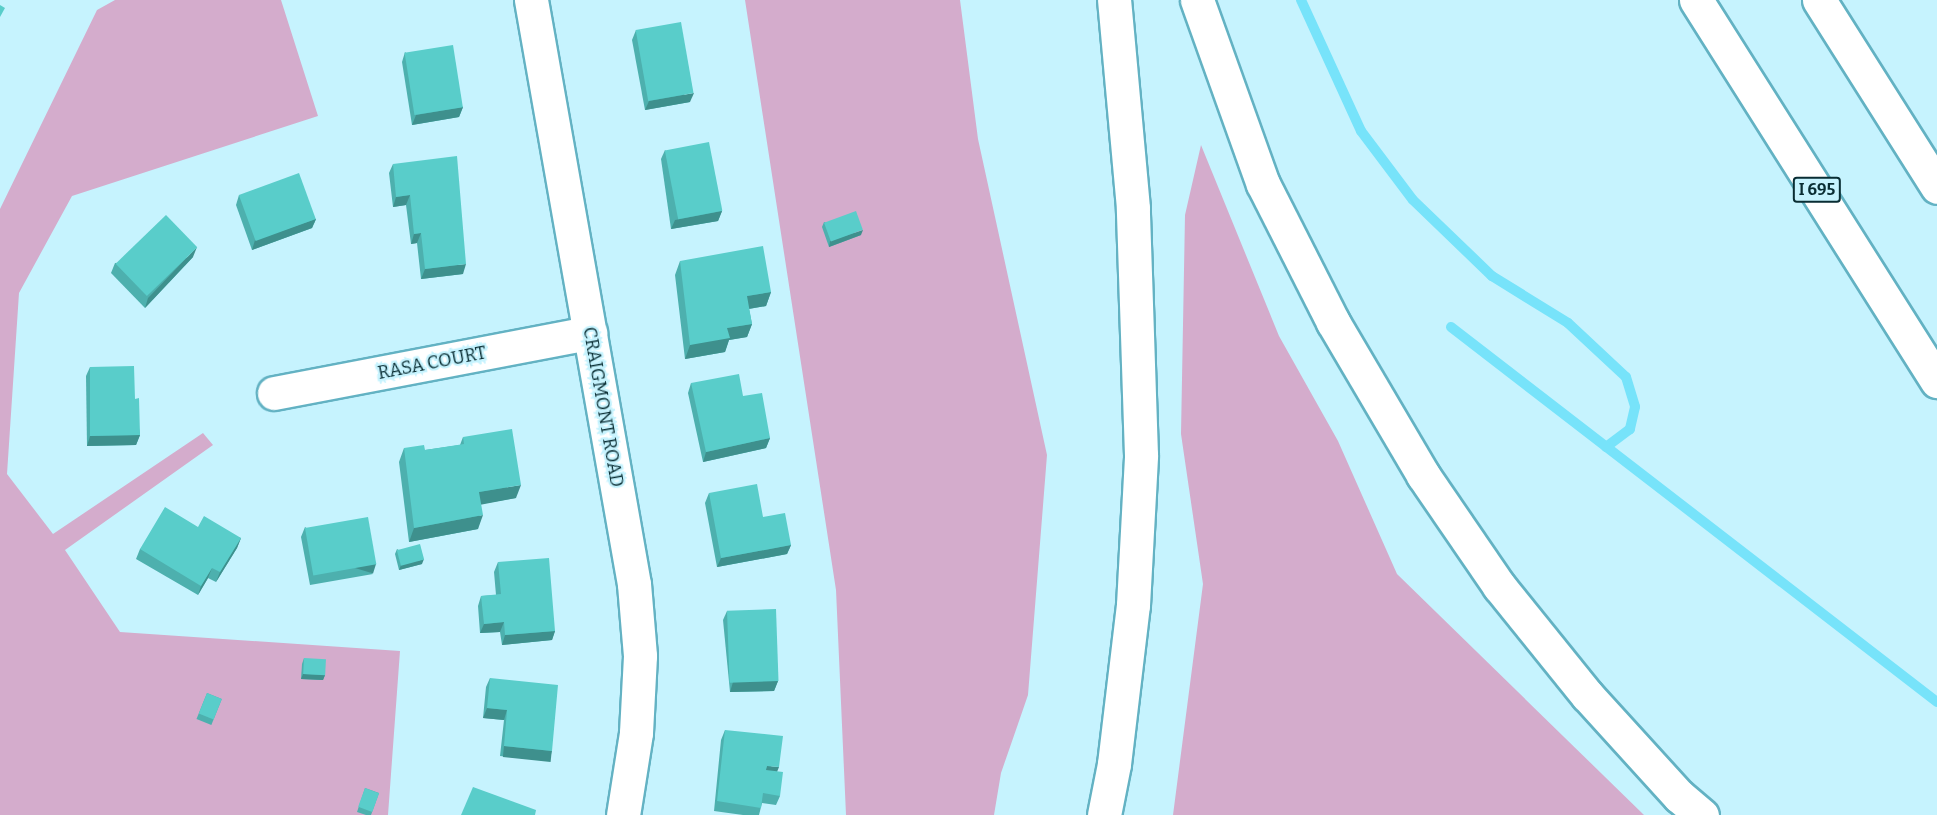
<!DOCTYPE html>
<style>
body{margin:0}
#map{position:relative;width:1937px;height:815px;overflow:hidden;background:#c6f3fe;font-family:Bitter,serif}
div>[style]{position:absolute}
.green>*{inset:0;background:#d4accc}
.stream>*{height:10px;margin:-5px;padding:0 5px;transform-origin:5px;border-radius:5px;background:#77e3fa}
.roads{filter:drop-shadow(2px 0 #63b2c3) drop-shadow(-2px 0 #63b2c3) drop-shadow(0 2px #63b2c3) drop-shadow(0 -2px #63b2c3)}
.street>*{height:33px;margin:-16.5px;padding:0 16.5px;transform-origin:16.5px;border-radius:16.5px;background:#fff}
.highway>*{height:33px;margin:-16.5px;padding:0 16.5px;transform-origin:16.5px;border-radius:16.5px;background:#fff}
.wall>*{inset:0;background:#4db0ae;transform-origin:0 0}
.shaded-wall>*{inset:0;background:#3e908d;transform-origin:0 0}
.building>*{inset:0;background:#59cdca;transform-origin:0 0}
span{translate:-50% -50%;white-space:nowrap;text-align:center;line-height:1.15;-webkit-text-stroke:4.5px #c6f3fe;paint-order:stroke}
.shield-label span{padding:2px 4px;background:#c6f3fe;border:2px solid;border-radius:4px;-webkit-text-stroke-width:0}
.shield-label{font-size:16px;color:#092d33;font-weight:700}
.street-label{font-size:18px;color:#092d33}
</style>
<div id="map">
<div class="green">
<i style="clip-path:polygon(115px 0,281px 0,318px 116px,72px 196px,19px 293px,7px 474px,53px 534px,203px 433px,213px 445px,65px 550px,120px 632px,400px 651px,388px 815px,0 815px,0 209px,97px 10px)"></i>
<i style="clip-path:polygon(745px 0,960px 0,978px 139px,1047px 455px,1028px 695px,1001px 773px,994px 815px,846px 815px,836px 590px)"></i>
<i style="clip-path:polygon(1201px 145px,1279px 336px,1338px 441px,1397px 574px,1644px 815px,1173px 815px,1203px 584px,1181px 434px,1185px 215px)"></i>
</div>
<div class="stream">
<i style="left:1301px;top:0;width:144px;rotate:65.4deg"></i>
<i style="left:1361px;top:131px;width:86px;rotate:53deg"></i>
<i style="left:1413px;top:200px;width:110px;rotate:43.9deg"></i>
<i style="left:1492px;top:276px;width:89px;rotate:31.7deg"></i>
<i style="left:1568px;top:323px;width:79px;rotate:43deg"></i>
<i style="left:1626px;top:377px;width:31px;rotate:73deg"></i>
<i style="left:1635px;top:407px;width:23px;rotate:103deg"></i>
<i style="left:1630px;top:429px;width:30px;rotate:143deg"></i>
<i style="left:1451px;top:327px;width:614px;rotate:37.65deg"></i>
</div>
<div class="roads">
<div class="street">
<i style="left:531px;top:0;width:593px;rotate:80deg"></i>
<i style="left:634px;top:584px;width:72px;rotate:85.2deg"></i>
<i style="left:640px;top:656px;width:77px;rotate:93deg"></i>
<i style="left:636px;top:733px;width:83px;rotate:99deg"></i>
<i style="left:274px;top:393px;width:322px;rotate:-10.8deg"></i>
</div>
<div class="highway">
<i style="left:1197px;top:0;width:195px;rotate:70.3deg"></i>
<i style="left:1263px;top:184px;width:155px;rotate:63.1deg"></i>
<i style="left:1333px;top:322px;width:178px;rotate:59.5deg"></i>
<i style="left:1423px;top:475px;width:135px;rotate:55.6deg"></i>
<i style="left:1499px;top:586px;width:140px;rotate:51.1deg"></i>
<i style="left:1587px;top:695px;width:137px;rotate:47.7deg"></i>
<i style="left:1679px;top:796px;width:30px;rotate:40deg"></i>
<i style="left:1696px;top:0;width:451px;rotate:57.7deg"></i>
<i style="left:1819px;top:0;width:221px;rotate:57.7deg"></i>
<i style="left:1104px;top:815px;width:52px;rotate:-78.9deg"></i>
<i style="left:1114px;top:764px;width:160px;rotate:-83.2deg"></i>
<i style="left:1133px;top:605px;width:150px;rotate:-86.9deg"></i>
<i style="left:1141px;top:455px;width:247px;rotate:-91.9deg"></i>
<i style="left:1133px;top:208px;width:209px;rotate:-95.2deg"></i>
</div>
</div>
<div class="wall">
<i style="clip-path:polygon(636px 30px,690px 102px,645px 110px,632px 40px)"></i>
<i style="clip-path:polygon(405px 52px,463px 107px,459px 117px,412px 125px,402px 62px)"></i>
<i style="clip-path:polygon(665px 150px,722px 211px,718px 221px,671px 229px,661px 159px)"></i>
<i style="clip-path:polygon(393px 164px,463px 274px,421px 279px,417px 243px,411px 244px,406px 205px,393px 207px,389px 173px)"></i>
<i style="clip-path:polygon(239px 195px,316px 219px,312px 228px,252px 250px,236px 205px)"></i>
<i style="clip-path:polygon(824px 222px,861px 235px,829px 247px,822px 227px)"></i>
<i style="clip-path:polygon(193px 257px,145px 308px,111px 273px,115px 263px)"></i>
<i style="clip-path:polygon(680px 261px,771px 292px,766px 306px,749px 309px,752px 324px,747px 337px,729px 340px,725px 352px,685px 359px,675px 275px)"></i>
<i style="clip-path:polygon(90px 367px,135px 399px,140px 435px,136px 445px,87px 446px,86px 376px)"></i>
<i style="clip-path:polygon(691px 383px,743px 396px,770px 438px,766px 448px,703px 462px,688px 393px)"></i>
<i style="clip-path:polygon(463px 437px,516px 498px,481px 504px,478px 529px,409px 542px,399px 462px,404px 448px,425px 450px,460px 445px)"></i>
<i style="clip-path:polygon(709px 493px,763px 517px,791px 545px,787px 554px,717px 567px,705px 503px)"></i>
<i style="clip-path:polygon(198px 527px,241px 538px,237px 548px,216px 582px,208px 578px,198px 595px,136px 559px,140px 549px)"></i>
<i style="clip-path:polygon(305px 527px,373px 574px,310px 585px,301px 537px)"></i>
<i style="clip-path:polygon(397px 549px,422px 564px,399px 570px,395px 554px)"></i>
<i style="clip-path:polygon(498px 562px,555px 631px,552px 640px,502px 645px,500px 632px,480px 633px,478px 606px,481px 596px,496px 595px,494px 572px)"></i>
<i style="clip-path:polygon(727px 611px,778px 681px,774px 691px,730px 692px,723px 620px)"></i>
<i style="clip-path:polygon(304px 658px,325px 675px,323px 680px,301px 679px,302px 664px)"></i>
<i style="clip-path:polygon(490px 678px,552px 751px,549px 761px,500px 756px,504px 720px,483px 718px,486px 687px)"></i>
<i style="left:207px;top:693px;width:16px;height:28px;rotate:22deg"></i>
<i style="clip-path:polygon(725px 730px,777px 771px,780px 796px,776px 805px,762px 803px,759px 815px,743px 815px,714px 811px,721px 740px)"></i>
<i style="clip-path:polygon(365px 788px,379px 793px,371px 815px,366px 815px,357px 812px)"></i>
</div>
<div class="shaded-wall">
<i style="clip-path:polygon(694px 93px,690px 102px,645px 110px,649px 101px)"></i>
<i style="clip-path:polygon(463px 107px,459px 117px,412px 125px,416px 115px)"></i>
<i style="clip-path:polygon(410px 195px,406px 205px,393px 207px,396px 197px)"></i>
<i style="clip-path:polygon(722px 211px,718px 221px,671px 229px,675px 220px)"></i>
<i style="clip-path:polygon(316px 219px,312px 228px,252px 250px,255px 240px)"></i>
<i style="clip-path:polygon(863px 230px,861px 235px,829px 247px,830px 241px)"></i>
<i style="clip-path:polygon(421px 233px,417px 243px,411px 244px,414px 234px)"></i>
<i style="clip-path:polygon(197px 247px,193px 257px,145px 308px,148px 298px)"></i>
<i style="clip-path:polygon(466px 264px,463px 274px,421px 279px,425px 269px)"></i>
<i style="clip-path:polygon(771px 292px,766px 306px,742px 310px,747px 296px)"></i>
<i style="clip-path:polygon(752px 324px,747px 337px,729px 340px,725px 352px,685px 359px,690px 345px,727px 328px)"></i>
<i style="clip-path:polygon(140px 435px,136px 445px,87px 446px,90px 436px)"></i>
<i style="clip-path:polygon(770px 438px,766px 448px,703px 462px,706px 452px)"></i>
<i style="clip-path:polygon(521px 485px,516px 498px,474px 506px,479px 492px)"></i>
<i style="clip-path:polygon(483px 515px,478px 529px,409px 542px,414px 528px)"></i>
<i style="clip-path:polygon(241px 538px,237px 548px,216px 582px,220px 572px)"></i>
<i style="clip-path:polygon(791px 545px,787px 554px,717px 567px,721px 558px)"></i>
<i style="clip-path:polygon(424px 559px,422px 564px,399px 570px,401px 565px)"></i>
<i style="left:376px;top:564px;width:10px;height:64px;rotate:107deg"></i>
<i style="clip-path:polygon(212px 568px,208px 578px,198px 595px,201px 586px)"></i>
<i style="clip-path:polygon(504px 622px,500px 632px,480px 633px,484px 624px)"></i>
<i style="clip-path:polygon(555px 631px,552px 640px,502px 645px,505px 635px)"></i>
<i style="clip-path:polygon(303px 674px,325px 675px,323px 680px,301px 679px)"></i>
<i style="clip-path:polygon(778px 681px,774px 691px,730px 692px,733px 682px)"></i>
<i style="clip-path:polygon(487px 708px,507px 710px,504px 720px,483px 718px)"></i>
<i style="left:504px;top:746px;width:48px;height:11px;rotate:6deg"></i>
<i style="clip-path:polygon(767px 766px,779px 767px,775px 777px,763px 776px)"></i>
</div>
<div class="building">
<i style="clip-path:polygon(0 5px,5px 8px,0 17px)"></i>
<i style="left:681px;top:22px;width:72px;height:46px;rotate:80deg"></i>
<i style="left:453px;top:45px;width:63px;height:49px;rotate:81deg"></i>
<i style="left:709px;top:142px;width:70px;height:45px;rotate:79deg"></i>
<i style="clip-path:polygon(457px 156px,466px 264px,425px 269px,421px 233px,414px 234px,410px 195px,396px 197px,393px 164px)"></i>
<i style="left:299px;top:173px;width:49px;height:64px;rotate:70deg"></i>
<i style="left:856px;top:211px;width:20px;height:34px;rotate:70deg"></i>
<i style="left:166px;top:215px;width:45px;height:70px;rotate:46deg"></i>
<i style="clip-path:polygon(763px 246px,771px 292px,747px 296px,752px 324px,727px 328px,730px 338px,690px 345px,680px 261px)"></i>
<i style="clip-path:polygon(134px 366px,135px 399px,139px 398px,140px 435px,90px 436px,90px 367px)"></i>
<i style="clip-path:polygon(739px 374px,743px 396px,762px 393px,770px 438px,706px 452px,691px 383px)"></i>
<i style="clip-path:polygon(512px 429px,521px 485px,479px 492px,483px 515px,414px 528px,404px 448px,424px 445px,425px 450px,464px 444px,463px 437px)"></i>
<i style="clip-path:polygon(757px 484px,763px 517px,785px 513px,791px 545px,721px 558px,709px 493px)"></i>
<i style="clip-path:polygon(165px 507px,198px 527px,204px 516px,241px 538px,220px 572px,212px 568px,201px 586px,140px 549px)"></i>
<i style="left:368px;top:517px;width:48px;height:64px;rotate:80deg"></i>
<i style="left:420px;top:544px;width:16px;height:24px;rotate:75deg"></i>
<i style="clip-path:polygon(549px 558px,555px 631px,505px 635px,504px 622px,484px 624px,481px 596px,501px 594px,498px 562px)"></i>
<i style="left:776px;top:609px;width:72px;height:49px;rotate:88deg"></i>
<i style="left:304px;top:658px;width:22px;height:16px;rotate:3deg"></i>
<i style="clip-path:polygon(490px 678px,558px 685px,552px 751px,504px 746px,507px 710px,487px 708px)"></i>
<i style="left:207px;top:693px;width:16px;height:22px;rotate:22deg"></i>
<i style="clip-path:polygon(725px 730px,783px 736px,779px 767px,767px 766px,766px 770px,783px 772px,780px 796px,763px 793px,761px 808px,717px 801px)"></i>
<i style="clip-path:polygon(473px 787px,536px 810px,535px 815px,461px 815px)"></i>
<i style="left:365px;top:788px;width:15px;height:20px;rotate:20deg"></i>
</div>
<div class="shield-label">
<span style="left:1817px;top:190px">I 695</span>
</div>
<div class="street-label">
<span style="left:432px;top:363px;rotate:-11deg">RASA COURT</span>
<span style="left:603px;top:407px;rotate:80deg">CRAIGMONT ROAD</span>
</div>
</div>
